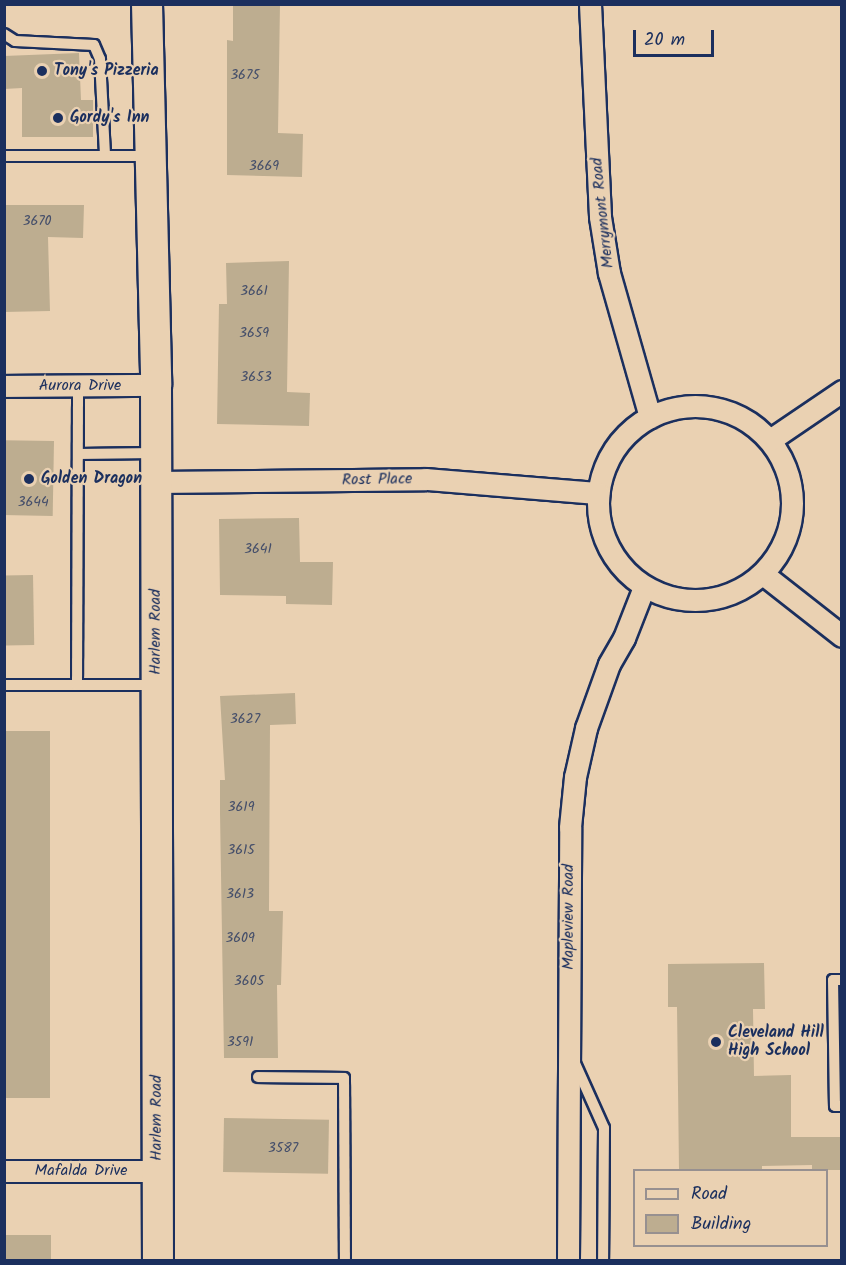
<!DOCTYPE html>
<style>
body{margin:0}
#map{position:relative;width:846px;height:1265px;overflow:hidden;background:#ead1b2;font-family:Kalam,sans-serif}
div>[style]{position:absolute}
.building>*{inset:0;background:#bdad90;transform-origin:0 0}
.roads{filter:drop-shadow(2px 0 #1b2f5e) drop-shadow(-2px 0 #1b2f5e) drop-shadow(0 2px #1b2f5e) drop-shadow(0 -2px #1b2f5e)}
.service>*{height:10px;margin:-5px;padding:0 5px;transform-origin:5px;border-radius:5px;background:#ead1b2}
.minor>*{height:21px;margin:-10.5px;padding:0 10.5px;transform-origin:10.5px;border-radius:10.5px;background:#ead1b2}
.minor>.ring{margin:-10.5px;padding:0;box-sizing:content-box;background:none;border:21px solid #ead1b2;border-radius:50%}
.secondary>*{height:30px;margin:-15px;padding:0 15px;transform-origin:15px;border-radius:15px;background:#ead1b2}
.dots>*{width:16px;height:16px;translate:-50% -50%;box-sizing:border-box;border:3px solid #ead1b2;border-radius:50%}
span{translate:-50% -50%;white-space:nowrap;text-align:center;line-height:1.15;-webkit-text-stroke:4.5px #ead1b2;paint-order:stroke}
.number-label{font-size:14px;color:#444e6a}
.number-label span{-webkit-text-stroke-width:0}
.poi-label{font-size:16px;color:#1b2f5e;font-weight:700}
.left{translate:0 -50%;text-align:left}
.street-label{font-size:16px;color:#1b2f5e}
.frame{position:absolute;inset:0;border:6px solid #1b2f5e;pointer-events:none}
.legend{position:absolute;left:633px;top:1169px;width:195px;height:78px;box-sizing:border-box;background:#ead1b2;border:2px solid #979090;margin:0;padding:8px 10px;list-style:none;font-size:18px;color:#1b2f5e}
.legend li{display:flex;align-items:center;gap:12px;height:30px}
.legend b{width:30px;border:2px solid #979090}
.scale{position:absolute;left:633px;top:30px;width:81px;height:27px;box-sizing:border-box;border:3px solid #1b2f5e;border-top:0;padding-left:8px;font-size:18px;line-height:21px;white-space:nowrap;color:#1b2f5e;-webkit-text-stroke:4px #ead1b2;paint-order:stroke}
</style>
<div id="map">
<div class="building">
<i style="clip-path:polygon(233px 4px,280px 4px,278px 133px,303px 134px,302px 177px,227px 175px,227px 40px,233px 41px)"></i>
<i style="clip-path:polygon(79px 53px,81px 100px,93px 100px,93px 137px,22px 137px,22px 88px,4px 89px,4px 56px)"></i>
<i style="clip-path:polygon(4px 205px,84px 205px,83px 238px,48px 237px,50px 311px,4px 312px)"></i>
<i style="clip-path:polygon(289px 261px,287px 392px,310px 393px,309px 426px,217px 424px,219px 304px,227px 304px,226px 263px)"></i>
<i style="left:54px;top:441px;width:75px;height:50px;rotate:91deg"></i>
<i style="clip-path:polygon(299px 518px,300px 562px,333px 562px,332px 605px,286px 604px,286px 596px,220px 595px,219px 519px)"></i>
<i style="left:33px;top:575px;width:70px;height:29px;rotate:89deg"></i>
<i style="clip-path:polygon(295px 693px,296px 724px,270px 725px,269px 911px,283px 911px,281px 985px,277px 985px,278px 1058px,224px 1058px,220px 813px,220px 780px,225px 780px,220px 696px)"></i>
<i style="left:4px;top:731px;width:46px;height:367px"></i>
<i style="clip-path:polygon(764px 963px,765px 1009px,753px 1009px,754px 1076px,791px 1075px,791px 1137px,842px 1137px,842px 1170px,812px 1170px,812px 1165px,762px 1166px,762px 1170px,679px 1170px,677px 1007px,668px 1007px,668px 964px)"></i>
<i style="left:224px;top:1118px;width:105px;height:54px;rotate:1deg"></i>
<i style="left:4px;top:1235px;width:47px;height:25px"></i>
</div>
<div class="roads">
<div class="service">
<i style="left:4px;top:34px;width:13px;rotate:32deg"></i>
<i style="left:15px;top:41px;width:79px;rotate:2.9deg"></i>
<i style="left:94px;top:45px;width:15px;rotate:67deg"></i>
<i style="left:100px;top:59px;width:97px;rotate:87deg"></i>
<i style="left:4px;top:156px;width:146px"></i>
<i style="left:78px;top:454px;width:77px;rotate:-0.7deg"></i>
<i style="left:4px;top:685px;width:152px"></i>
<i style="left:77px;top:685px;width:299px;rotate:-89.8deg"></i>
<i style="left:842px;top:980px;width:9px;rotate:180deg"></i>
<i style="left:833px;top:980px;width:126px;rotate:89.1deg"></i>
<i style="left:835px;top:1106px;width:7px"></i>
<i style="left:574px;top:1061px;width:73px;rotate:65.9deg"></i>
<i style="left:604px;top:1128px;width:132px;rotate:90.4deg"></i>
<i style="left:258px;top:1077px;width:86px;rotate:0.7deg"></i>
<i style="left:344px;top:1078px;width:182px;rotate:89.7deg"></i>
</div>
<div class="minor">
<i style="left:590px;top:4px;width:213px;rotate:87.3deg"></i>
<i style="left:600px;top:217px;width:57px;rotate:80.9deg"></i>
<i style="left:609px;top:273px;width:150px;rotate:74.1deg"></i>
<i style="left:4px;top:386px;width:152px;rotate:-0.4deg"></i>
<i class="ring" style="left:598px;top:406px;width:173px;height:173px"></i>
<i style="left:770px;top:440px;width:87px;rotate:-34.2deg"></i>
<i style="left:156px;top:482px;width:270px;rotate:-0.6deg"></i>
<i style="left:426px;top:479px;width:173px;rotate:4.7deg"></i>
<i style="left:763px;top:574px;width:100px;rotate:38.1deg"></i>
<i style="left:4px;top:1171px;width:154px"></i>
<i style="left:568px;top:1260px;width:433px;rotate:-89.7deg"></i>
<i style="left:570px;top:827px;width:50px;rotate:-84.3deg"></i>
<i style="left:575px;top:777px;width:50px;rotate:-77.3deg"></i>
<i style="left:586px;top:728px;width:68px;rotate:-70.2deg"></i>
<i style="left:609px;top:664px;width:30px;rotate:-60deg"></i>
<i style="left:624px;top:638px;width:55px;rotate:-68.6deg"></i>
</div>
<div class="secondary">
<i style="left:147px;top:4px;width:381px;rotate:88.6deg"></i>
<i style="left:156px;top:385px;width:875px;rotate:89.87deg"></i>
</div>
</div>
<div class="dots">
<i style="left:42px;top:71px;background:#1b2f5e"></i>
<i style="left:58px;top:118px;background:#1b2f5e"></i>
<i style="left:29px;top:479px;background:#1b2f5e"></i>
<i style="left:716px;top:1042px;background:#1b2f5e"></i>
</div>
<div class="number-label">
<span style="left:245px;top:75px">3675</span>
<span style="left:264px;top:166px">3669</span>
<span style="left:37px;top:221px">3670</span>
<span style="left:254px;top:291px">3661</span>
<span style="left:254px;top:333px">3659</span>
<span style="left:256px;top:377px">3653</span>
<span style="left:33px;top:502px">3644</span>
<span style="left:258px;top:549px">3641</span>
<span style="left:245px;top:719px">3627</span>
<span style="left:241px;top:807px">3619</span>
<span style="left:241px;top:850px">3615</span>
<span style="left:240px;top:894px">3613</span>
<span style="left:240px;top:938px">3609</span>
<span style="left:249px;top:981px">3605</span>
<span style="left:240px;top:1042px">3591</span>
<span style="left:283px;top:1148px">3587</span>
</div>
<div class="poi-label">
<span class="left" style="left:54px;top:71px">Tony's Pizzeria</span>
<span class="left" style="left:70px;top:118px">Gordy's Inn</span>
<span class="left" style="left:41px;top:479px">Golden Dragon</span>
<span class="left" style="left:728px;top:1042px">Cleveland Hill<br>High School</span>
</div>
<div class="street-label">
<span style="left:603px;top:213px;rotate:-96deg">Merrymont Road</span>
<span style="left:80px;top:386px">Aurora Drive</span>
<span style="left:377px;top:480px;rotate:-1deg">Rost Place</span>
<span style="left:156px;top:632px;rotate:-90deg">Harlem Road</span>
<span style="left:569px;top:917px;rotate:-90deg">Mapleview Road</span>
<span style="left:157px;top:1118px;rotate:-90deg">Harlem Road</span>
<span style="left:81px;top:1171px">Mafalda Drive</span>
</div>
<div class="frame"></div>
<ul class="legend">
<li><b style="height:8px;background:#ead1b2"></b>Road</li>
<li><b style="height:16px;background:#bdad90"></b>Building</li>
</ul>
<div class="scale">20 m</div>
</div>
